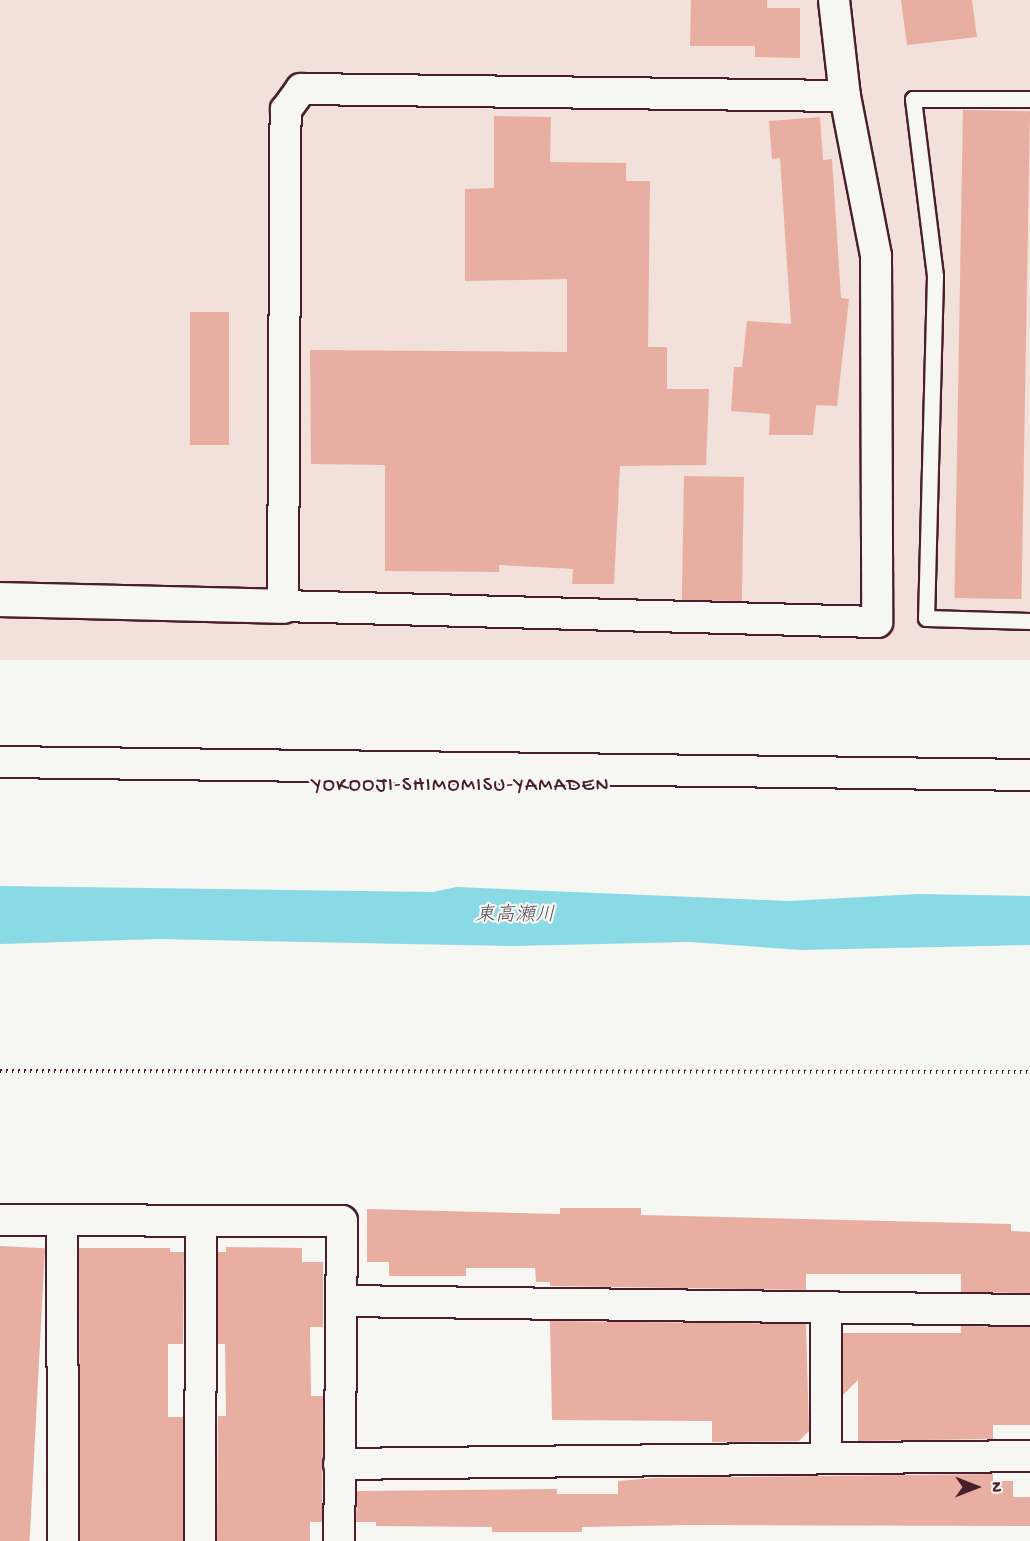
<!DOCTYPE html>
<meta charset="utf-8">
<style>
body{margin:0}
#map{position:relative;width:1030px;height:1541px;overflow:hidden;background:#f6f6f2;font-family:"Gochi Hand","Klee One",sans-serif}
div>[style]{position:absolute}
.built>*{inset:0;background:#f2e0da;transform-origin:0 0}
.water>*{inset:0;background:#8adae5}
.building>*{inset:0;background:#e7aea1;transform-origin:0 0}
.path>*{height:4px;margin-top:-2px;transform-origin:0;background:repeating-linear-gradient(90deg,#4a1f2b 0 1.5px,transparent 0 6px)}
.roads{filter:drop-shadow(2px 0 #4a1f2b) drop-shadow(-2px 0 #4a1f2b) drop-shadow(0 2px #4a1f2b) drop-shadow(0 -2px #4a1f2b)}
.lane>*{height:15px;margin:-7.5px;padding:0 7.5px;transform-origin:7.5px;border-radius:7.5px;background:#f6f6f2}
.street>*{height:30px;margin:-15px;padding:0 15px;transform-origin:15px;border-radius:15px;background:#f6f6f2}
.secondary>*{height:33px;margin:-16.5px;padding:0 16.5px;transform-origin:16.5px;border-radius:16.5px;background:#f6f6f2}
span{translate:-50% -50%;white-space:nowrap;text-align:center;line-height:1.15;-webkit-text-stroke:4.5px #f6f6f2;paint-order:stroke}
.neighbourhood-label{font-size:20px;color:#4a1f2b;letter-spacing:1.5px}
.water-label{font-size:20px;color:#5a4e5a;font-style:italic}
.north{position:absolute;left:946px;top:1457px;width:60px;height:60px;-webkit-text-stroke:4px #f6f6f2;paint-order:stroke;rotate:90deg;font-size:16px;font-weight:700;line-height:24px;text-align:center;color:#4a1f2b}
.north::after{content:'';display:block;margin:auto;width:21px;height:27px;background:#4a1f2b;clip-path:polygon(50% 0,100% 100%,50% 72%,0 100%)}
</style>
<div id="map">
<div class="built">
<i style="left:0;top:0;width:1030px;height:660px"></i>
</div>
<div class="water">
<i style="clip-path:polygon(0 886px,433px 892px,456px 887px,789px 901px,917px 894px,1030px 896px,1030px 945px,801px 950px,689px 942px,513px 946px,159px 939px,0 944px)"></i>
</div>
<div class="building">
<i style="clip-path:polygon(691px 0,767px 0,767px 8px,800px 8px,800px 58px,755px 57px,755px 46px,690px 46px)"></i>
<i style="clip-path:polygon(901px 0,972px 0,977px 37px,907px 45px)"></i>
<i style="left:963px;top:110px;width:67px;height:488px;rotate:1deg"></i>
<i style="clip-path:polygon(494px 116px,551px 117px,550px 162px,626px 163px,626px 181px,650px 181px,648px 347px,667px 347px,667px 389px,709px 389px,706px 465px,620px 466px,614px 584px,572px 584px,573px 569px,499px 565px,499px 572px,385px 571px,385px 465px,311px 464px,310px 350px,567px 352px,567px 279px,465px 281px,465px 189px,494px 188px)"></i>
<i style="clip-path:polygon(820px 117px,823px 160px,832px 159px,841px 298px,849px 299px,837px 406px,816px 405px,813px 435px,769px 435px,770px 414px,731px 411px,734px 367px,742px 367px,747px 321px,791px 324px,780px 158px,772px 159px,769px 121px)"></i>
<i style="left:190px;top:312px;width:39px;height:133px"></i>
<i style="left:684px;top:476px;width:60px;height:124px;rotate:1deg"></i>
<i style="clip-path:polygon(560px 1208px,641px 1208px,641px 1215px,1011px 1224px,1011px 1231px,1030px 1232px,1030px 1293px,961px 1292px,961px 1274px,806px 1274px,806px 1290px,550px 1286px,550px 1282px,536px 1282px,535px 1268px,466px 1268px,466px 1276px,389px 1276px,389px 1262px,367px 1262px,367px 1209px,560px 1214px)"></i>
<i style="left:0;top:1246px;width:45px;height:295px;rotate:3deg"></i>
<i style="clip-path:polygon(226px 1247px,302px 1248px,302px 1262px,323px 1262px,323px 1327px,310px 1327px,311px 1396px,323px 1396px,322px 1522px,310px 1522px,310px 1541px,217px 1541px,218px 1416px,226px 1416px,225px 1344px,218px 1344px,218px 1252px,226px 1252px)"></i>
<i style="clip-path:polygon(79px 1248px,170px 1248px,170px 1252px,184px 1252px,183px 1344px,168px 1344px,168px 1417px,183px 1417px,183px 1541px,80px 1541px)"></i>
<i style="clip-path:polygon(550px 1321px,806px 1324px,809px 1431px,799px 1441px,712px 1442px,712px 1421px,552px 1420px)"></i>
<i style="clip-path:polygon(961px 1326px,1030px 1327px,1030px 1425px,993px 1425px,993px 1439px,858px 1441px,858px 1380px,843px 1395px,843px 1333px,961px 1333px)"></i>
<i style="clip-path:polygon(993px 1474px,993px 1481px,1013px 1481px,1013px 1497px,1030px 1497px,1030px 1526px,690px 1525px,582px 1527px,582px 1532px,492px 1532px,492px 1527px,376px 1526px,376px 1522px,356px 1522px,357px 1491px,557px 1489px,557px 1494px,618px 1494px,618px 1481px,653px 1478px)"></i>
</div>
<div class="path">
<i style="left:0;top:1071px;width:1030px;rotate:0.06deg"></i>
</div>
<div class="roads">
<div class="lane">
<i style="left:1030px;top:99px;width:117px;rotate:180deg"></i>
<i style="left:913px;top:99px;width:178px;rotate:82.9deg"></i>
<i style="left:935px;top:276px;width:342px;rotate:91.5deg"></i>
<i style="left:926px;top:618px;width:104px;rotate:1.7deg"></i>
</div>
<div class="street">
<i style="left:834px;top:0;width:97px;rotate:83.5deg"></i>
<i style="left:845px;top:96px;width:163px;rotate:79deg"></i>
<i style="left:876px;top:256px;width:366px;rotate:89.8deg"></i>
<i style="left:877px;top:622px;width:594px;rotate:-178.46deg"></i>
<i style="left:283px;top:606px;width:496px;rotate:-89.7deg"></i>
<i style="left:286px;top:110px;width:26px;rotate:-54deg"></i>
<i style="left:301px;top:89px;width:544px;rotate:0.74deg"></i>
<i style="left:0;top:762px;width:1030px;rotate:0.72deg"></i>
<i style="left:0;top:1220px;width:342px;rotate:0.2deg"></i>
<i style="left:342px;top:1221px;width:320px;rotate:90.5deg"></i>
<i style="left:62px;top:1220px;width:321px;rotate:89.8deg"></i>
<i style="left:341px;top:1301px;width:689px;rotate:0.75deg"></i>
<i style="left:826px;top:1307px;width:151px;rotate:90deg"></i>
<i style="left:339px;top:1464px;width:691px;rotate:-0.66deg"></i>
<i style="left:200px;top:1541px;width:320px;rotate:-89.8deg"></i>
</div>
<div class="secondary">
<i style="left:0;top:599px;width:283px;rotate:1.4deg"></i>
</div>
</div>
<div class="neighbourhood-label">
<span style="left:461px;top:786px">YOKOOJI-SHIMOMISU-YAMADEN</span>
</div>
<div class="water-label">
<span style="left:515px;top:916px">東高瀬川</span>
</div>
<div class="north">N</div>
</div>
